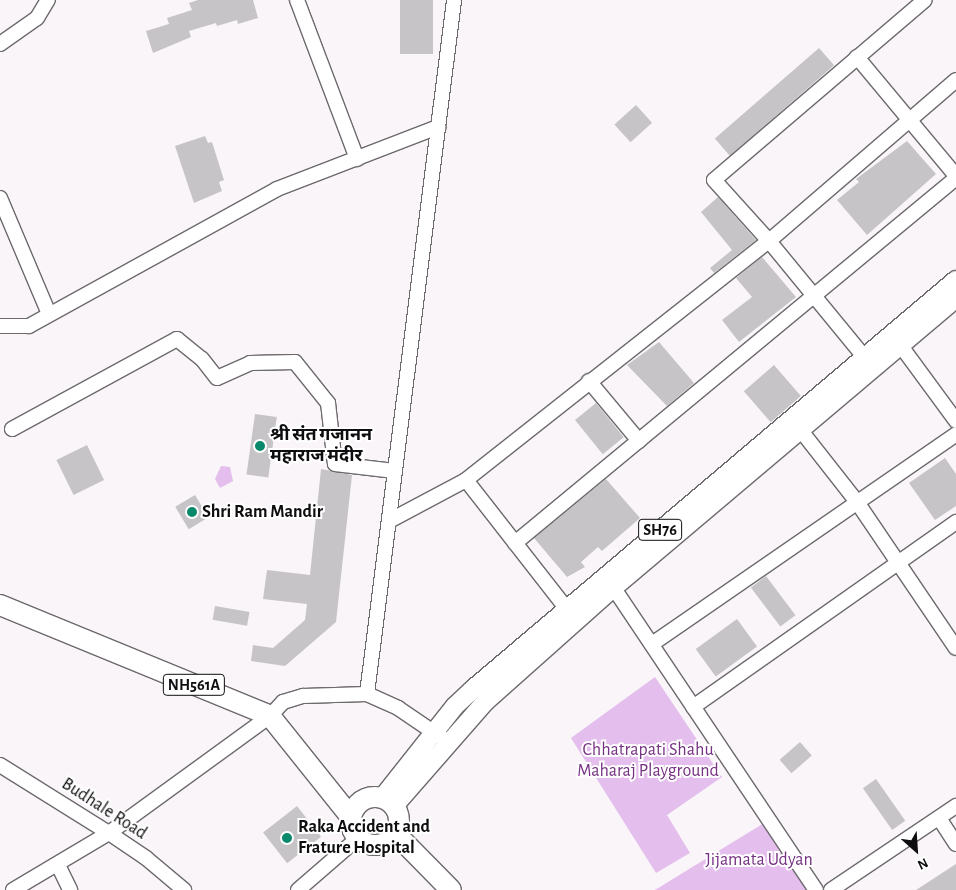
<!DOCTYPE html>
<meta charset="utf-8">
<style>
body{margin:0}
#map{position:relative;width:956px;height:890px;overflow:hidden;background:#f9f5f9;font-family:"Alegreya Sans","Noto Sans Devanagari",sans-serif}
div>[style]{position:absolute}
.green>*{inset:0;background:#e4beec}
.building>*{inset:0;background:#c7c4c7;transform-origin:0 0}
.roads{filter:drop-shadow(1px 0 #6d6a6e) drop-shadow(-1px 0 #6d6a6e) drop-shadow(0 1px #6d6a6e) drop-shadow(0 -1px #6d6a6e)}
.minor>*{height:14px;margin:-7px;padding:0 7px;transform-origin:7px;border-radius:7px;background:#fff}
.major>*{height:18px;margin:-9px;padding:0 9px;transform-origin:9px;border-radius:9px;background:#fff}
.highway>*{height:20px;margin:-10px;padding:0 10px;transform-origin:10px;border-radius:10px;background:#fff}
.highway>.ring{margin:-10px;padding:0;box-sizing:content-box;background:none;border:20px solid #fff;border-radius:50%}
.dots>*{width:14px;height:14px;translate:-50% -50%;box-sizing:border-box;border:2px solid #fff;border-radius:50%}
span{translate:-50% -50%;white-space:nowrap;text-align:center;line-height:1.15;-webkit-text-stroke:4px #fff;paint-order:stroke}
.shield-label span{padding:1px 4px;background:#fff;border:1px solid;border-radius:4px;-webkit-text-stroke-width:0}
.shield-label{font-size:16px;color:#0e0d0f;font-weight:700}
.poi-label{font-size:18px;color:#0e0d0f;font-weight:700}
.left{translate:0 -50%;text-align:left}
.park-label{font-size:18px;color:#753182}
.street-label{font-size:18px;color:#0e0d0f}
.north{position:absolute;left:891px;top:825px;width:50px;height:50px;-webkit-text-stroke:4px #fff;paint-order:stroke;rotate:154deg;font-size:14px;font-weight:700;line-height:20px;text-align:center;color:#0e0d0f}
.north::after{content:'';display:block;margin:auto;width:18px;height:22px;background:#0e0d0f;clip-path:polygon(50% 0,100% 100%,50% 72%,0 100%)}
</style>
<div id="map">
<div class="green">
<i style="clip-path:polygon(221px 466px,230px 467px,233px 481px,220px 488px,215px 479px)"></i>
<i style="clip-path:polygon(655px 677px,722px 777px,667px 815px,690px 853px,656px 873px,571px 738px)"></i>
<i style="clip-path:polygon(769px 820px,808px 890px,655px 890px)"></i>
</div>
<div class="building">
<i style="clip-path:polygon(198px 0,253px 0,258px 18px,238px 24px,237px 20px,217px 26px,216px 23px,189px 31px,191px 37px,153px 53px,146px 31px,169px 24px,167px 18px,192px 10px,189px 3px)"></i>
<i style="left:400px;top:0;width:33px;height:54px"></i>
<i style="left:819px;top:48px;width:23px;height:138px;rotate:49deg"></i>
<i style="left:636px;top:105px;width:24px;height:29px;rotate:48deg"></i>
<i style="clip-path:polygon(205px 136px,208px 143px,212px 142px,224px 180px,219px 182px,222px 191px,194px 203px,175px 146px)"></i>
<i style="clip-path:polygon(907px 141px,936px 174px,867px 235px,837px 200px,859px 182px,856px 179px)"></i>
<i style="clip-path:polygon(718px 197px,756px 240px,714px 273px,710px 268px,732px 250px,701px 212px)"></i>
<i style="clip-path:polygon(762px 257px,796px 297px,739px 342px,722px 320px,752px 297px,736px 278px)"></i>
<i style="clip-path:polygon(659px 342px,694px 383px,667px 406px,627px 365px)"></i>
<i style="left:774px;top:365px;width:41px;height:40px;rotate:49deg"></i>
<i style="left:596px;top:403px;width:44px;height:27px;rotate:51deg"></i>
<i style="left:255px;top:414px;width:22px;height:61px;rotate:8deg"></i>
<i style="left:87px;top:445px;width:39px;height:34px;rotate:64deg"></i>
<i style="clip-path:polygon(945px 458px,956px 474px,956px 506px,935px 520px,909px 483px)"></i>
<i style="clip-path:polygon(321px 469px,352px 475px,336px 622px,285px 666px,251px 661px,253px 645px,273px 648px,305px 620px,307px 604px,263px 599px,267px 570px,310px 575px)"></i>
<i style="clip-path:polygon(606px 479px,640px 518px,602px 551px,598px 547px,581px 562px,585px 567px,567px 577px,534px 538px)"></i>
<i style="left:195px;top:495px;width:26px;height:23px;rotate:59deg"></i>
<i style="left:766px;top:576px;width:49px;height:19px;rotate:53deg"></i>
<i style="left:215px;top:606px;width:35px;height:14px;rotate:10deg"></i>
<i style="left:737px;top:619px;width:34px;height:51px;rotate:54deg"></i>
<i style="left:800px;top:742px;width:18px;height:27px;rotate:49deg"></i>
<i style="left:876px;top:779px;width:51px;height:16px;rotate:55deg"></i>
<i style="left:297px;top:806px;width:39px;height:43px;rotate:52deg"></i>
<i style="clip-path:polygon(956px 864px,956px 890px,916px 890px)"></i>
</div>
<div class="roads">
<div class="minor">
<i style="left:297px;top:0;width:170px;rotate:69.3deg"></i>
<i style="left:0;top:44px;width:45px;rotate:-35.1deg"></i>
<i style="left:37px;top:18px;width:21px;rotate:-59deg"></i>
<i style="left:857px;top:57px;width:155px;rotate:50.2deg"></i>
<i style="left:0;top:198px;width:126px;rotate:67.1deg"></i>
<i style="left:0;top:326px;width:29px"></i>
<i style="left:29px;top:326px;width:283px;rotate:-28.9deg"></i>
<i style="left:277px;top:189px;width:173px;rotate:-21.1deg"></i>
<i style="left:901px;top:346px;width:93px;rotate:53.7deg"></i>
<i style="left:870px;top:364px;width:159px;rotate:-129.4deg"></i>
<i style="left:769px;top:241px;width:82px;rotate:-132deg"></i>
<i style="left:714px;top:180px;width:277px;rotate:-40.5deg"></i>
<i style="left:589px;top:381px;width:78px;rotate:50.2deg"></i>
<i style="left:795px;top:423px;width:100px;rotate:51.9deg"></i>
<i style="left:857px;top:502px;width:176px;rotate:55.9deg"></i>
<i style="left:12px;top:429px;width:188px;rotate:-28.6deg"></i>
<i style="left:177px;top:339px;width:32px;rotate:39deg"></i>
<i style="left:202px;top:359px;width:24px;rotate:52deg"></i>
<i style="left:217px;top:378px;width:36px;rotate:-24deg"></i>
<i style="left:250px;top:363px;width:45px;rotate:-1.3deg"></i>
<i style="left:295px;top:362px;width:53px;rotate:51.2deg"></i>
<i style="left:328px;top:403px;width:61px;rotate:83.5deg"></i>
<i style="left:335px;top:464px;width:60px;rotate:6.7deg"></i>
<i style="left:466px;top:480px;width:174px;rotate:52deg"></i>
<i style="left:389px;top:521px;width:87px;rotate:-28deg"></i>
<i style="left:466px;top:480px;width:386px;rotate:-38.3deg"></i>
<i style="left:769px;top:241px;width:247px;rotate:-40.7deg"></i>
<i style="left:515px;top:543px;width:572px;rotate:-39.61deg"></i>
<i style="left:609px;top:581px;width:372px;rotate:56.2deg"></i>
<i style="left:652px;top:644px;width:369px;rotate:-34.6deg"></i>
<i style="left:367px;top:694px;width:699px;rotate:-82.85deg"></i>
<i style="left:693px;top:707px;width:322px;rotate:-35.1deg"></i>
<i style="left:0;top:765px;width:128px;rotate:32deg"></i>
<i style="left:109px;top:833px;width:45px;rotate:34deg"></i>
<i style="left:146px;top:858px;width:50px;rotate:40.1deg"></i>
<i style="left:939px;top:818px;width:31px;rotate:57deg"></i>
<i style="left:58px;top:865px;width:28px;rotate:64deg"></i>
<i style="left:13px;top:890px;width:112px;rotate:-30.7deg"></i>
<i style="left:109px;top:833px;width:199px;rotate:-36deg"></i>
<i style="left:270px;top:716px;width:19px;rotate:-47deg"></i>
<i style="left:283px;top:702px;width:21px;rotate:-17deg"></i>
<i style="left:303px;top:696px;width:64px;rotate:-1.8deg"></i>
<i style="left:367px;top:694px;width:34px;rotate:24deg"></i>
<i style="left:398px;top:708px;width:60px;rotate:34.2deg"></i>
<i style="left:298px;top:890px;width:79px;rotate:-40.9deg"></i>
<i style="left:831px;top:890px;width:151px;rotate:-33.9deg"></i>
</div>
<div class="major">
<i style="left:382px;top:798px;width:117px;rotate:-51.6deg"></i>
<i style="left:455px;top:706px;width:25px;rotate:-43deg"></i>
<i style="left:473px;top:689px;width:633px;rotate:-40.26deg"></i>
<i style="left:394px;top:806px;width:140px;rotate:-48.8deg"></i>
<i style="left:486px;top:701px;width:170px;rotate:-41.7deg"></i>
<i style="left:613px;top:588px;width:449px;rotate:-40.2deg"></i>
</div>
<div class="highway">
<i style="left:0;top:605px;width:292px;rotate:22.3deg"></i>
<i style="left:270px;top:716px;width:128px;rotate:51.3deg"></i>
<i class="ring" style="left:351px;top:797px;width:28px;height:28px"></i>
<i style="left:396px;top:834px;width:78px;rotate:45.5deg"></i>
</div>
</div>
<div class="dots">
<i style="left:260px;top:446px;background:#0a886c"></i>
<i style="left:192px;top:512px;background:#0a886c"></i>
<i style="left:287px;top:838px;background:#0a886c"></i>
</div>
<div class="shield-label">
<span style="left:660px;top:530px">SH76</span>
<span style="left:194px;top:685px">NH561A</span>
</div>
<div class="poi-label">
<span class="left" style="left:270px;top:446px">श्री संंत गजानन<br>महाराज मंदीर</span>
<span class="left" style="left:202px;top:512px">Shri Ram Mandir</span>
<span class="left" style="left:298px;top:838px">Raka Accident and<br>Frature Hospital</span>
</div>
<div class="park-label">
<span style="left:648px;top:761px">Chhatrapati Shahu<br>Maharaj Playground</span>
<span style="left:759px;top:860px">Jijamata Udyan</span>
</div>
<div class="street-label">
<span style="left:104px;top:809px;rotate:33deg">Budhale Road</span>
</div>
<div class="north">N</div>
</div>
